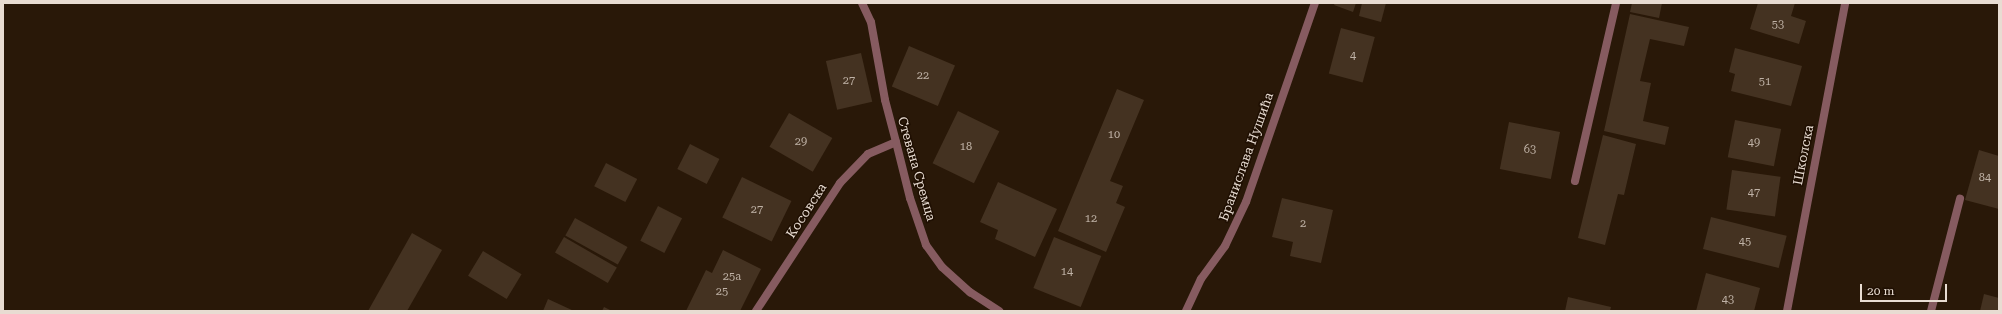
<!DOCTYPE html>
<meta charset="utf-8">
<style>
body{margin:0}
#map{position:relative;width:2002px;height:314px;overflow:hidden;background:#291808;font-family:"Roboto Serif",serif}
div>[style]{position:absolute}
.building>*{inset:0;background:#443221;transform-origin:0 0}
.service>*{height:8px;margin:-4px;padding:0 4px;transform-origin:4px;border-radius:4px;background:#865b60}
.minor>*{height:8px;margin:-4px;padding:0 4px;transform-origin:4px;border-radius:4px;background:#865b60}
span{translate:-50% -50%;white-space:nowrap;text-align:center;line-height:1.15;-webkit-text-stroke:3px #1f0f02;paint-order:stroke}
.number-label{font-size:11px;color:#bfb2a6}
.number-label span{-webkit-text-stroke-width:0}
.street-label{font-size:13px;color:#e8dcd2}
.frame{position:absolute;inset:0;border:4px solid #e8dcd2;pointer-events:none}
.scale{position:absolute;left:1860px;top:284px;width:87px;height:18px;box-sizing:border-box;border:2px solid #e8dcd2;border-top:0;padding-left:5px;font-size:12px;line-height:14px;white-space:nowrap;color:#e8dcd2;-webkit-text-stroke:3px #1f0f02;paint-order:stroke}
</style>
<div id="map">
<div class="building">
<i style="clip-path:polygon(1335px 3px,1356px 3px,1353px 12px,1334px 5px)"></i>
<i style="clip-path:polygon(1362px 3px,1386px 3px,1381px 22px,1359px 16px)"></i>
<i style="clip-path:polygon(1632px 3px,1662px 3px,1659px 18px,1630px 12px)"></i>
<i style="clip-path:polygon(1758px 3px,1795px 3px,1791px 16px,1806px 21px,1799px 44px,1750px 29px)"></i>
<i style="clip-path:polygon(1630px 14px,1689px 27px,1684px 46px,1650px 39px,1640px 81px,1651px 83px,1643px 121px,1669px 127px,1665px 145px,1604px 131px)"></i>
<i style="left:1341px;top:28px;width:35px;height:47px;rotate:15deg"></i>
<i style="left:909px;top:46px;width:50px;height:44px;rotate:23deg"></i>
<i style="clip-path:polygon(1735px 48px,1802px 66px,1791px 106px,1731px 91px,1735px 74px,1729px 72px)"></i>
<i style="left:861px;top:53px;width:50px;height:36px;rotate:77deg"></i>
<i style="clip-path:polygon(1117px 89px,1144px 100px,1110px 181px,1123px 186px,1116px 203px,1125px 207px,1106px 252px,1058px 231px)"></i>
<i style="left:958px;top:111px;width:46px;height:58px;rotate:26deg"></i>
<i style="left:789px;top:113px;width:50px;height:39px;rotate:30deg"></i>
<i style="left:1735px;top:120px;width:47px;height:38px;rotate:11deg"></i>
<i style="left:1509px;top:122px;width:52px;height:48px;rotate:11deg"></i>
<i style="clip-path:polygon(1603px 135px,1636px 144px,1624px 195px,1618px 194px,1605px 245px,1578px 238px)"></i>
<i style="left:690px;top:144px;width:33px;height:28px;rotate:27deg"></i>
<i style="clip-path:polygon(1979px 150px,1999px 156px,1999px 209px,1965px 200px)"></i>
<i style="left:606px;top:163px;width:35px;height:26px;rotate:27deg"></i>
<i style="left:1732px;top:170px;width:49px;height:40px;rotate:8deg"></i>
<i style="left:742px;top:177px;width:55px;height:45px;rotate:26deg"></i>
<i style="clip-path:polygon(998px 182px,1057px 209px,1035px 257px,995px 239px,998px 230px,980px 222px)"></i>
<i style="clip-path:polygon(1282px 198px,1333px 210px,1321px 263px,1290px 256px,1293px 242px,1272px 237px)"></i>
<i style="left:658px;top:206px;width:27px;height:39px;rotate:27deg"></i>
<i style="left:1711px;top:217px;width:78px;height:33px;rotate:14deg"></i>
<i style="left:575px;top:218px;width:60px;height:20px;rotate:29deg"></i>
<i style="clip-path:polygon(412px 233px,442px 250px,407px 311px,368px 311px)"></i>
<i style="left:564px;top:237px;width:61px;height:18px;rotate:30deg"></i>
<i style="left:1054px;top:237px;width:51px;height:55px;rotate:22deg"></i>
<i style="clip-path:polygon(723px 250px,761px 269px,740px 311px,686px 311px,706px 270px,712px 273px)"></i>
<i style="left:483px;top:251px;width:45px;height:29px;rotate:31deg"></i>
<i style="clip-path:polygon(1706px 273px,1760px 288px,1754px 311px,1696px 311px)"></i>
<i style="clip-path:polygon(1984px 294px,1999px 298px,1999px 311px,1980px 311px)"></i>
<i style="clip-path:polygon(1568px 297px,1611px 307px,1610px 311px,1565px 311px)"></i>
<i style="clip-path:polygon(548px 299px,574px 311px,543px 311px)"></i>
<i style="clip-path:polygon(604px 307px,612px 311px,602px 311px)"></i>
</div>
<div class="service">
<i style="left:862px;top:3px;width:21px;rotate:65deg"></i>
<i style="left:871px;top:22px;width:79px;rotate:79.8deg"></i>
<i style="left:885px;top:100px;width:43px;rotate:75.3deg"></i>
<i style="left:1186px;top:311px;width:35px;rotate:-65deg"></i>
<i style="left:1201px;top:279px;width:41px;rotate:-54deg"></i>
<i style="left:1225px;top:246px;width:49px;rotate:-64.5deg"></i>
<i style="left:1246px;top:202px;width:211px;rotate:-70.9deg"></i>
</div>
<div class="minor">
<i style="left:1575px;top:181px;width:183px;rotate:-77deg"></i>
<i style="left:756px;top:311px;width:153px;rotate:-56.7deg"></i>
<i style="left:840px;top:183px;width:40px;rotate:-46deg"></i>
<i style="left:868px;top:154px;width:30px;rotate:-23deg"></i>
<i style="left:896px;top:142px;width:58px;rotate:76deg"></i>
<i style="left:910px;top:198px;width:50px;rotate:71.2deg"></i>
<i style="left:926px;top:245px;width:27px;rotate:54deg"></i>
<i style="left:942px;top:267px;width:38px;rotate:42deg"></i>
<i style="left:970px;top:292px;width:35px;rotate:33deg"></i>
<i style="left:1787px;top:311px;width:313px;rotate:-79.3deg"></i>
<i style="left:1931px;top:311px;width:116px;rotate:-75.5deg"></i>
</div>
<div class="number-label">
<span style="left:1778px;top:25px">53</span>
<span style="left:1353px;top:56px">4</span>
<span style="left:923px;top:76px">22</span>
<span style="left:849px;top:81px">27</span>
<span style="left:1765px;top:82px">51</span>
<span style="left:1114px;top:135px">10</span>
<span style="left:801px;top:142px">29</span>
<span style="left:1754px;top:143px">49</span>
<span style="left:966px;top:147px">18</span>
<span style="left:1530px;top:150px">63</span>
<span style="left:1985px;top:178px">84</span>
<span style="left:1754px;top:193px">47</span>
<span style="left:757px;top:210px">27</span>
<span style="left:1091px;top:219px">12</span>
<span style="left:1303px;top:224px">2</span>
<span style="left:1745px;top:242px">45</span>
<span style="left:1067px;top:272px">14</span>
<span style="left:732px;top:277px">25a</span>
<span style="left:722px;top:292px">25</span>
<span style="left:1728px;top:300px">43</span>
</div>
<div class="street-label">
<span style="left:1804px;top:155px;rotate:-79deg">Школска</span>
<span style="left:1247px;top:157px;rotate:-70deg">Бранислава Нушића</span>
<span style="left:916px;top:169px;rotate:74deg">Стевана Сремца</span>
<span style="left:807px;top:211px;rotate:-57deg">Косовска</span>
</div>
<div class="frame"></div>
<div class="scale">20 m</div>
</div>
